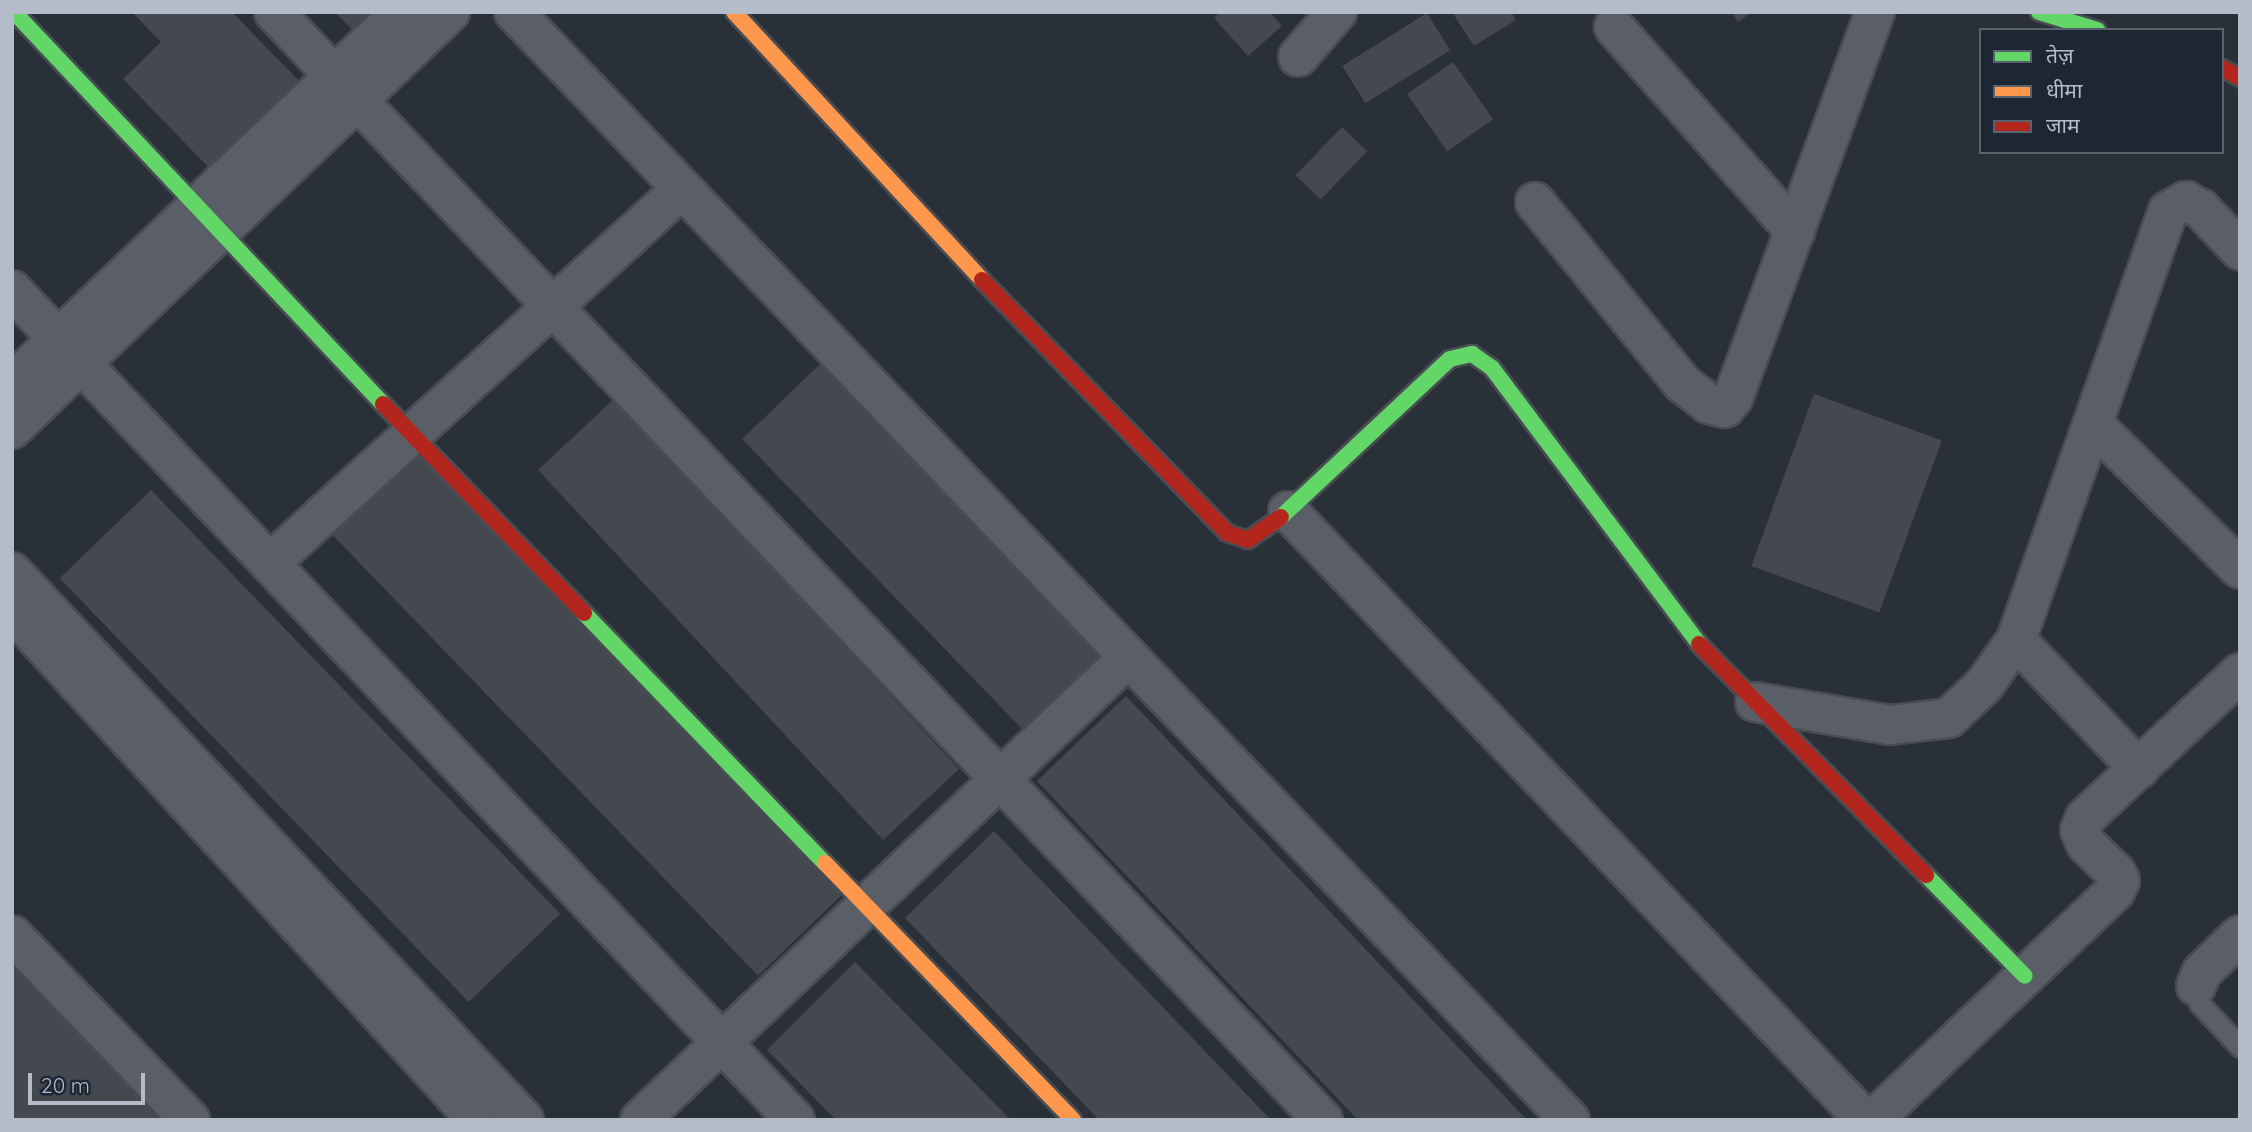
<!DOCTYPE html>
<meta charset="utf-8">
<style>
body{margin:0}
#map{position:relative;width:2252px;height:1132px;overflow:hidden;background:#2a3038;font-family:Quicksand,"Noto Sans Devanagari",sans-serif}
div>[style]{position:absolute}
.building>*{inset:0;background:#444950;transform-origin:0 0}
.roads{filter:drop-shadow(2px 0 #484c53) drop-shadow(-2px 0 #484c53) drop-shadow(0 2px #484c53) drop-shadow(0 -2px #484c53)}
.lane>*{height:19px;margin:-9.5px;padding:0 9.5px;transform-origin:9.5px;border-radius:9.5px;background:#5a5e66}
.street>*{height:38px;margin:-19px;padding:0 19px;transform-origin:19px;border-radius:19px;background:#5a5e66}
.fast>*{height:16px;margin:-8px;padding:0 8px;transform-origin:8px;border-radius:8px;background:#63d668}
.slow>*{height:16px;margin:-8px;padding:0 8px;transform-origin:8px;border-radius:8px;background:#ff974d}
.jam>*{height:16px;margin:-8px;padding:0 8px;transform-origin:8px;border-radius:8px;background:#b3261e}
span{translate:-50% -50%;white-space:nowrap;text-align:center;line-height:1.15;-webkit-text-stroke:6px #1d2633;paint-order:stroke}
.frame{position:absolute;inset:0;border:14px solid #b4bcc9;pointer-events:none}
.legend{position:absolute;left:1979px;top:28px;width:245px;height:126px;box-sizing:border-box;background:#1d2633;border:2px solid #59626f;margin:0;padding:9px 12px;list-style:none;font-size:21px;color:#b4bcc9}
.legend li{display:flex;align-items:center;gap:14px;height:35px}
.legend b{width:35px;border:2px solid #59626f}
.scale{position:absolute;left:28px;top:1073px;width:117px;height:32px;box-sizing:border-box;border:4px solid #b4bcc9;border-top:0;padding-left:9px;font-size:21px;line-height:24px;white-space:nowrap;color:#b4bcc9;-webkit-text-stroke:5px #1d2633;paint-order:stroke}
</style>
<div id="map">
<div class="building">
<i style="clip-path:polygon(132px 12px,232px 12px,302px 84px,212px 171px,123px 79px,161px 42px)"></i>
<i style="clip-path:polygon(335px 12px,386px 12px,360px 38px)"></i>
<i style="clip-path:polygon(1220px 12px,1270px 12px,1282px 26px,1248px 56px,1214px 18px)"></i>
<i style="clip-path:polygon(1452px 12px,1511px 12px,1516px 20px,1474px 46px)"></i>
<i style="clip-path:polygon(1732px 12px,1752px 12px,1738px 22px)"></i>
<i style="left:1427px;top:13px;width:44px;height:100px;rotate:58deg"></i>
<i style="left:1453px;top:62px;width:70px;height:56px;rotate:55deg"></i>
<i style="left:1342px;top:127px;width:35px;height:67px;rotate:44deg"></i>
<i style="left:822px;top:362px;width:404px;height:111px;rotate:46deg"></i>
<i style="left:1814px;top:394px;width:136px;height:183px;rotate:20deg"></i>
<i style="left:614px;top:399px;width:506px;height:104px;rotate:47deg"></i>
<i style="left:409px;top:437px;width:630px;height:123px;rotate:46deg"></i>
<i style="left:151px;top:490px;width:589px;height:127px;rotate:46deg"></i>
<i style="clip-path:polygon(1126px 696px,1527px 1120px,1358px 1120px,1037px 781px)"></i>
<i style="clip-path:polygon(994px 831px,1271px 1120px,1099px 1120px,905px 918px)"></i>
<i style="clip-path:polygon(12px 951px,175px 1120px,12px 1120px)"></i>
<i style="clip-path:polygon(855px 962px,1011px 1120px,836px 1120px,767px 1050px)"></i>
</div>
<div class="roads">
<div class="lane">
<i style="left:2196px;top:986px;width:17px;rotate:80deg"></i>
<i style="left:2199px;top:1003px;width:60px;rotate:47deg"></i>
</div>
<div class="street">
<i style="left:274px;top:12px;width:1526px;rotate:46.57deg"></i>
<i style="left:514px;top:12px;width:1531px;rotate:46.38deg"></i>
<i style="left:1614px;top:27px;width:273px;rotate:48.4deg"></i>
<i style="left:1298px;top:57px;width:60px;rotate:-49.1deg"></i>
<i style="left:1535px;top:202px;width:233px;rotate:50.9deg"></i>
<i style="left:1682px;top:383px;width:34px;rotate:38deg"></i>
<i style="left:1709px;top:404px;width:16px;rotate:15deg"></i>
<i style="left:1724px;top:408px;width:13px;rotate:-48deg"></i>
<i style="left:1733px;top:398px;width:411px;rotate:-69.8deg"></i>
<i style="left:12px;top:290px;width:1141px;rotate:46.67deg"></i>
<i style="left:12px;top:383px;width:538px;rotate:-43.64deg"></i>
<i style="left:2093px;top:424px;width:206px;rotate:44.6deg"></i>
<i style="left:12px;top:429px;width:605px;rotate:-43.59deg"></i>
<i style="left:1288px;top:511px;width:839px;rotate:46.55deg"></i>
<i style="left:270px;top:563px;width:556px;rotate:-42.23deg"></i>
<i style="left:12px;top:572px;width:750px;rotate:46.95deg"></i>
<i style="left:12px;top:611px;width:689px;rotate:47.59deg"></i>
<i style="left:1755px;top:702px;width:137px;rotate:9.7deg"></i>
<i style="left:1890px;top:725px;width:59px;rotate:-6.8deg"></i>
<i style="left:1949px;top:718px;width:48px;rotate:-43.3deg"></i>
<i style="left:1984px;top:685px;width:55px;rotate:-54.6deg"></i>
<i style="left:2139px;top:769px;width:178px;rotate:-133.6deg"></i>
<i style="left:2016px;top:640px;width:455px;rotate:-70.5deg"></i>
<i style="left:2168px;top:211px;width:21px;rotate:-29deg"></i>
<i style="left:2186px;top:201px;width:17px;rotate:28deg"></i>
<i style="left:2201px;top:209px;width:57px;rotate:46.4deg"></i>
<i style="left:12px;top:935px;width:257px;rotate:46.1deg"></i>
<i style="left:2196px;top:986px;width:15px;rotate:-67deg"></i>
<i style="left:2202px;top:972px;width:53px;rotate:-44.2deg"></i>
<i style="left:640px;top:1120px;width:673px;rotate:-43.44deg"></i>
<i style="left:1873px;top:1120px;width:333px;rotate:-43.4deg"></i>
<i style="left:2115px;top:891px;width:11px;rotate:-63deg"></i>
<i style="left:2120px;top:881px;width:9px;rotate:-117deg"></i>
<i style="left:2116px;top:873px;width:42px;rotate:-136deg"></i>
<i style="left:2086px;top:844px;width:15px;rotate:-113deg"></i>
<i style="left:2080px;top:830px;width:13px;rotate:-67deg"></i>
<i style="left:2085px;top:818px;width:212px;rotate:-43.1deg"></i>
</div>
<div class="fast">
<i style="left:14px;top:12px;width:538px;rotate:46.73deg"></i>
<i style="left:2039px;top:12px;width:61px;rotate:17.2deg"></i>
<i style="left:1281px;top:517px;width:231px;rotate:-43.1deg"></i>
<i style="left:1450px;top:359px;width:23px;rotate:-13deg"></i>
<i style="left:1472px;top:354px;width:24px;rotate:35deg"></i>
<i style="left:1492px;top:368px;width:345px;rotate:53.1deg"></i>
<i style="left:584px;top:613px;width:347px;rotate:46.1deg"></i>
<i style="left:1926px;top:875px;width:141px;rotate:45.6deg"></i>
</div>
<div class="slow">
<i style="left:734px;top:12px;width:365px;rotate:47.2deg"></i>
<i style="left:825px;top:863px;width:357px;rotate:46deg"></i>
</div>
<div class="jam">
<i style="left:2222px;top:68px;width:21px;rotate:29deg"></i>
<i style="left:982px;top:280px;width:352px;rotate:45.9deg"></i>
<i style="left:1227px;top:533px;width:22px;rotate:18deg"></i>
<i style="left:1248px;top:540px;width:40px;rotate:-34.9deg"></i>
<i style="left:383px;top:404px;width:290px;rotate:46.1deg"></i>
<i style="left:1699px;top:644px;width:324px;rotate:45.5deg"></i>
</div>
</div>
<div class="frame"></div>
<ul class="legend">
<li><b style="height:9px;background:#63d668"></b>तेज़</li>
<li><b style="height:9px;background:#ff974d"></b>धीमा</li>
<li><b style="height:9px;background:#b3261e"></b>जाम</li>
</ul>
<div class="scale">20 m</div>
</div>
